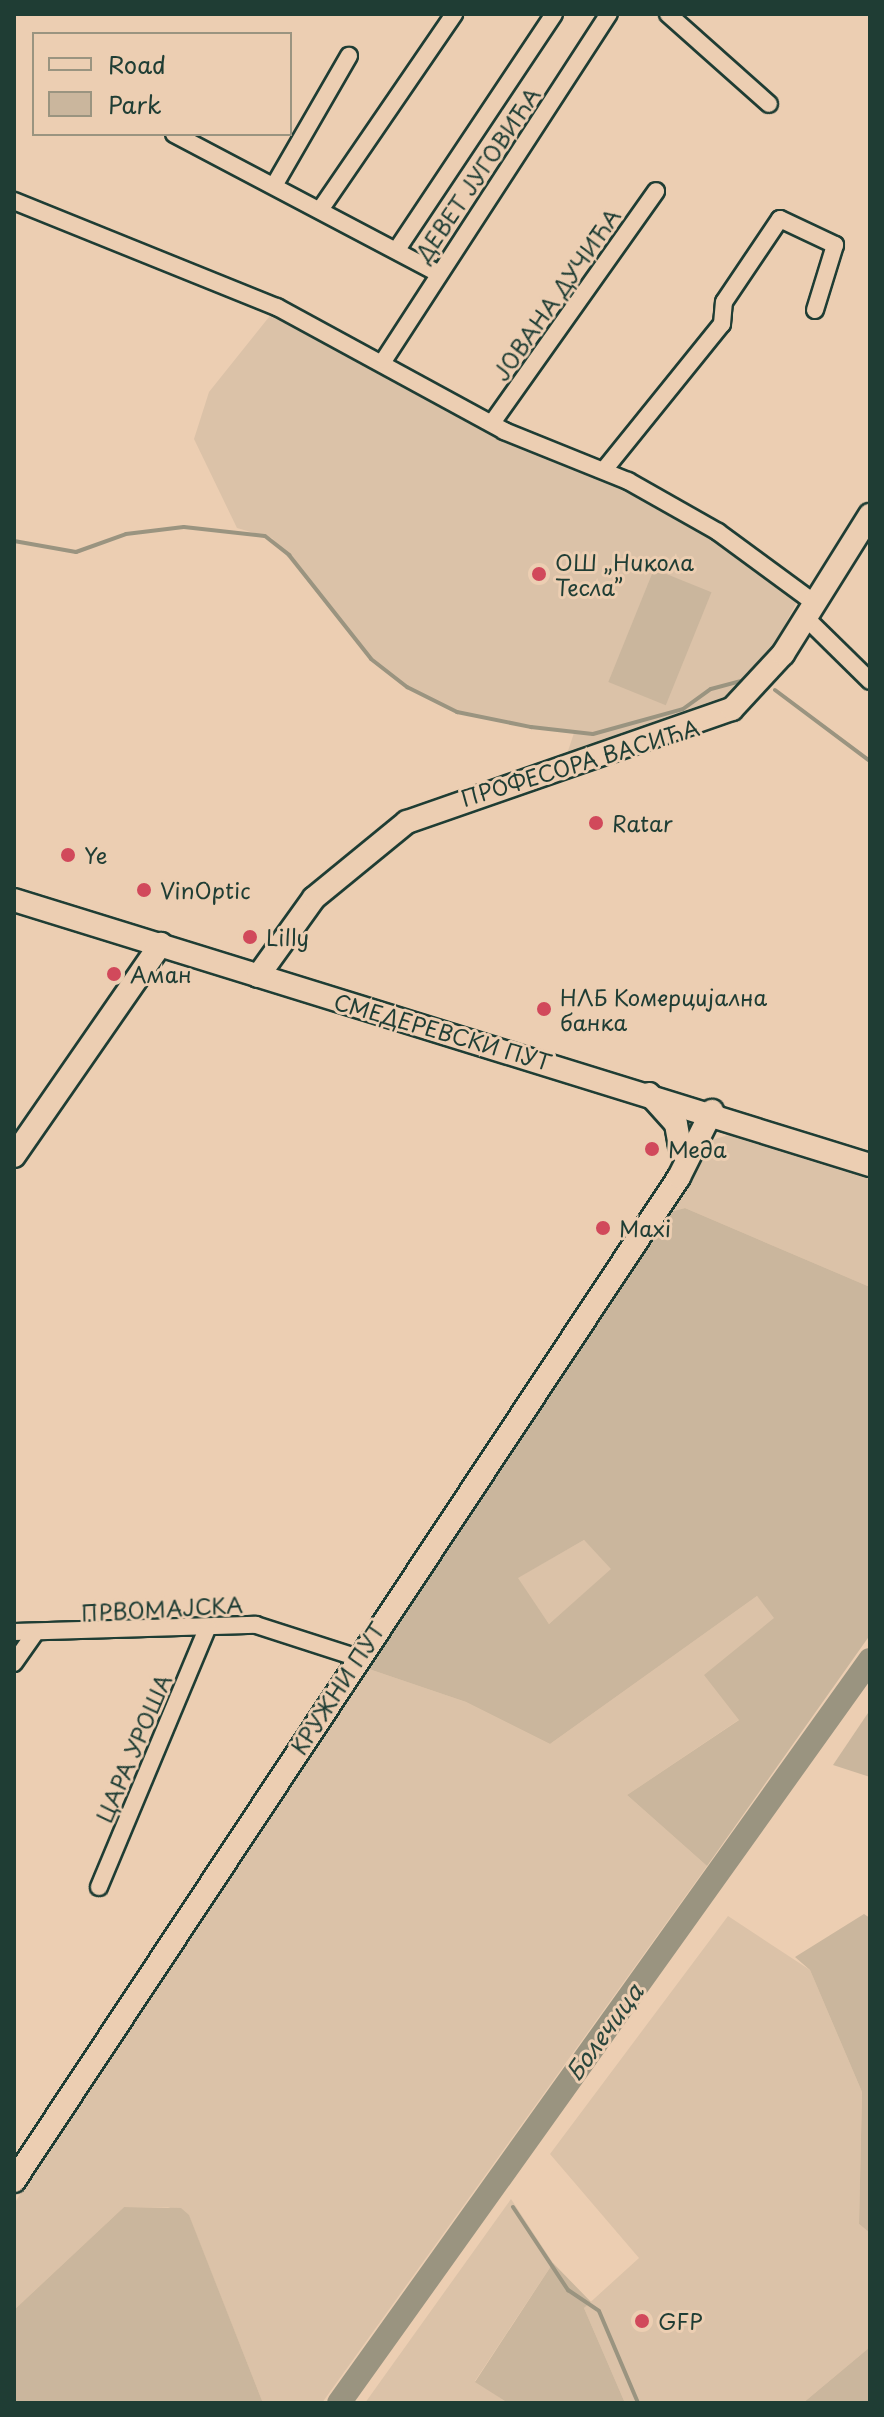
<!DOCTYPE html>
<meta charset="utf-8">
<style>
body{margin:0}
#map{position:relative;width:884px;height:2417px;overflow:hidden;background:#ecceb2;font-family:"Playpen Sans",sans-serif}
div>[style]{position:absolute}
.built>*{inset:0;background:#dbc2a8}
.green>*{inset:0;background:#cab69d;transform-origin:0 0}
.stream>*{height:4px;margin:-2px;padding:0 2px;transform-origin:2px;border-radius:2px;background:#9a9480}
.river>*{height:24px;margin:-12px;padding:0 12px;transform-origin:12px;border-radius:12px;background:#9a9480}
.roads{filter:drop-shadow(2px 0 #1f3d34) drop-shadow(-2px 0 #1f3d34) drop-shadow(0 2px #1f3d34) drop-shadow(0 -2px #1f3d34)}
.street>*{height:16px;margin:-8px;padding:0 8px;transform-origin:8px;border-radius:8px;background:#ecceb2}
.secondary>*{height:22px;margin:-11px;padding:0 11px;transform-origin:11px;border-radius:11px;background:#ecceb2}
.dots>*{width:22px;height:22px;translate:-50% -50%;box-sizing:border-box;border:4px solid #ecceb2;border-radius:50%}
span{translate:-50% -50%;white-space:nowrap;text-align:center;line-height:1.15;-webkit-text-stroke:6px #ecceb2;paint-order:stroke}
.street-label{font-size:22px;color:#1f3d34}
.poi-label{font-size:22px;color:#1f3d34}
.left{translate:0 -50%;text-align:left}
.water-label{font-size:24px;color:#2b463c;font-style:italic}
.frame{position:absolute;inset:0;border:16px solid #1f3d34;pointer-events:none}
.legend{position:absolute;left:32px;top:32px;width:260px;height:104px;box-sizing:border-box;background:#ecceb2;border:2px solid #9a9480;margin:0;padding:10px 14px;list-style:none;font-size:24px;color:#1f3d34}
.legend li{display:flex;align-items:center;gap:16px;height:40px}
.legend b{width:40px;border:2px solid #9a9480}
</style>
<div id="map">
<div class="built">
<i style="clip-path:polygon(277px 307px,718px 532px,801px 594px,761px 670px,709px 709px,566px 757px,574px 733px,457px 712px,407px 687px,371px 659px,272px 538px,237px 528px,194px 439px,209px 392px)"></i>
<i style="clip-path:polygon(735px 1133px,870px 1177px,870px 1287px,685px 1208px,666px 1213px,712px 1140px)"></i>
<i style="clip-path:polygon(584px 1540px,612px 1569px,549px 1624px,517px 1578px)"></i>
<i style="clip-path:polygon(757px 1596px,775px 1617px,740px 1719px,627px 1795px,707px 1866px,322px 2403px,263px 2403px,189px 2216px,168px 2207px,124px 2207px,14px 2310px,14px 2204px,363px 1667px,466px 1702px,550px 1744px)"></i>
<i style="clip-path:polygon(728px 1916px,810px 1970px,862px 2092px,859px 2224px,870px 2233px,870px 2347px,803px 2403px,625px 2403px,584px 2308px,639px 2258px,550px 2154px)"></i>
<i style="clip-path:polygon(511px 2199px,553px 2263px,475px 2381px,508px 2403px,365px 2403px)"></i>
</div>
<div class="green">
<i style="left:654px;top:569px;width:62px;height:122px;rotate:22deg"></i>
<i style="clip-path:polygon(evenodd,685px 1208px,870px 1287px,870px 1635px,707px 1866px,627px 1795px,739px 1720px,704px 1675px,774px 1618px,757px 1596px,550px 1744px,466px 1702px,363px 1667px,666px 1213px,685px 1208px,584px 1540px,611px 1569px,549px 1624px,518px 1578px,584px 1540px)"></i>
<i style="clip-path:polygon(870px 1710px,870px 1777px,833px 1765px)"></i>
<i style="clip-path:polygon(864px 1914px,870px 1918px,870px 2233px,859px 2224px,862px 2092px,810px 1970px,795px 1957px)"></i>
<i style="clip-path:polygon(124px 2207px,181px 2208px,189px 2215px,263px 2403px,14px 2403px,14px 2310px)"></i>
<i style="clip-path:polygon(553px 2263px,591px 2302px,584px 2308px,625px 2403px,508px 2403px,475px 2382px)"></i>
<i style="clip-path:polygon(870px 2347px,870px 2403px,803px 2403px)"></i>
</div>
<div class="stream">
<i style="left:14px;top:541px;width:63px;rotate:10.1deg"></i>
<i style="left:76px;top:552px;width:53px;rotate:-19.8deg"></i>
<i style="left:126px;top:534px;width:58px;rotate:-6.9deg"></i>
<i style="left:184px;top:527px;width:81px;rotate:6.3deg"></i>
<i style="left:265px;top:536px;width:31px;rotate:38deg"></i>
<i style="left:289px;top:555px;width:132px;rotate:51.7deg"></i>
<i style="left:371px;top:659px;width:46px;rotate:37.9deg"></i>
<i style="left:407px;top:687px;width:56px;rotate:26.6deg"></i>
<i style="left:457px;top:712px;width:76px;rotate:11.5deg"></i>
<i style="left:531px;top:727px;width:62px;rotate:6.4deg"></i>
<i style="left:593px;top:734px;width:93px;rotate:-15.5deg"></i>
<i style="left:683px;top:709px;width:34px;rotate:-36deg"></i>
<i style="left:711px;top:689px;width:39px;rotate:-15deg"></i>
<i style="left:775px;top:690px;width:119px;rotate:36.8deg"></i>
<i style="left:513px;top:2207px;width:100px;rotate:56.5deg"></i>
<i style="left:568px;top:2290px;width:37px;rotate:34deg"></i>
<i style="left:599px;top:2311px;width:100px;rotate:67deg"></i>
</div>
<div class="river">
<i style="left:339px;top:2403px;width:913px;rotate:-54.45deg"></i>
</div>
<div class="roads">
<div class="street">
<i style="left:668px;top:14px;width:135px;rotate:41.7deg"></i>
<i style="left:174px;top:134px;width:298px;rotate:27.8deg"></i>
<i style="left:275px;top:184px;width:148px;rotate:-60deg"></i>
<i style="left:14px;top:201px;width:284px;rotate:22deg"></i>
<i style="left:277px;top:307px;width:259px;rotate:28.6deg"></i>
<i style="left:504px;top:431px;width:134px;rotate:22deg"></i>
<i style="left:628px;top:481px;width:103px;rotate:29.5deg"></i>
<i style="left:718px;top:532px;width:122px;rotate:36.3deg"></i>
<i style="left:322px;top:207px;width:234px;rotate:-55.6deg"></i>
<i style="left:398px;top:248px;width:281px;rotate:-56.3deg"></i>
<i style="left:384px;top:360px;width:413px;rotate:-57deg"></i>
<i style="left:492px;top:423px;width:284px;rotate:-54.7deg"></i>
<i style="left:604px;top:470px;width:188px;rotate:-51.1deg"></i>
<i style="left:722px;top:324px;width:22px;rotate:-85deg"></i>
<i style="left:724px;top:302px;width:100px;rotate:-56deg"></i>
<i style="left:780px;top:219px;width:61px;rotate:25.3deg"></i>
<i style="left:835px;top:245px;width:68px;rotate:107.1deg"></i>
<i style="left:807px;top:619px;width:88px;rotate:44.5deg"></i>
<i style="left:14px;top:1632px;width:242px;rotate:-1.7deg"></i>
<i style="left:256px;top:1625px;width:104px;rotate:17.9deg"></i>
<i style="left:14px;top:1663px;width:35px;rotate:-55deg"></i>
<i style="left:99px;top:1887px;width:282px;rotate:-67.3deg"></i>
</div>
<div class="secondary">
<i style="left:14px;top:900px;width:896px;rotate:17.2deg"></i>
<i style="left:258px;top:976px;width:96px;rotate:-54.3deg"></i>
<i style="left:314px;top:898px;width:120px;rotate:-39.3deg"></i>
<i style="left:407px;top:822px;width:344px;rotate:-19.2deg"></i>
<i style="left:732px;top:709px;width:75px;rotate:-47.2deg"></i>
<i style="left:783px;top:654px;width:164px;rotate:-58deg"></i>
<i style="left:649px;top:1094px;width:40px;rotate:48deg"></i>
<i style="left:676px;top:1124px;width:27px;rotate:80deg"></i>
<i style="left:14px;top:1156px;width:258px;rotate:-55.3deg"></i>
<i style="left:14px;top:2181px;width:1204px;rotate:-56.48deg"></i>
<i style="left:679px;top:1177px;width:74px;rotate:-63.4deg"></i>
</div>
</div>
<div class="dots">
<i style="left:539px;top:574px;background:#d1495b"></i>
<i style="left:596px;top:823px;background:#d1495b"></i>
<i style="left:68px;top:855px;background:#d1495b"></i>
<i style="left:144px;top:890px;background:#d1495b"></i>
<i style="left:250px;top:937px;background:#d1495b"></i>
<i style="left:114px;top:974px;background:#d1495b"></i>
<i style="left:544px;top:1009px;background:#d1495b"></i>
<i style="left:652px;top:1149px;background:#d1495b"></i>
<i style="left:603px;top:1228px;background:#d1495b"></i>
<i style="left:642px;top:2321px;background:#d1495b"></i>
</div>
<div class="street-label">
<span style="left:477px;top:174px;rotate:-56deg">ДЕВЕТ ЈУГОВИЋА</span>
<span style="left:556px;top:294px;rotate:-55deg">ЈОВАНА ДУЧИЋА</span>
<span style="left:580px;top:762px;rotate:-17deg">ПРОФЕСОРА ВАСИЋА</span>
<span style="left:443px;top:1031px;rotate:16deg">СМЕДЕРЕВСКИ ПУТ</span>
<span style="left:162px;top:1608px;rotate:-3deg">ПРВОМАЈСКА</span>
<span style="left:337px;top:1688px;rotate:-57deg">КРУЖНИ ПУТ</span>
<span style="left:133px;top:1748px;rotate:-67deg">ЦАРА УРОША</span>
</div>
<div class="poi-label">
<span class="left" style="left:555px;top:574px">ОШ „Никола<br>Тесла”</span>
<span class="left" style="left:612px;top:823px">Ratar</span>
<span class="left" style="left:84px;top:855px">Ye</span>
<span class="left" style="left:160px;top:890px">VinOptic</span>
<span class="left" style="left:266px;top:937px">Lilly</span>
<span class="left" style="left:130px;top:974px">Аман</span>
<span class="left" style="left:560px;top:1009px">НЛБ Комерцијална<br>банка</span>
<span class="left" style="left:668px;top:1149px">Меда</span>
<span class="left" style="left:619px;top:1228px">Maxi</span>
<span class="left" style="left:658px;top:2321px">GFP</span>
</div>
<div class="water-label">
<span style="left:604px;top:2032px;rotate:-54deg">Болечица</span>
</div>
<div class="frame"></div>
<ul class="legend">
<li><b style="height:10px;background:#ecceb2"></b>Road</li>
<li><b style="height:22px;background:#cab69d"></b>Park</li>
</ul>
</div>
